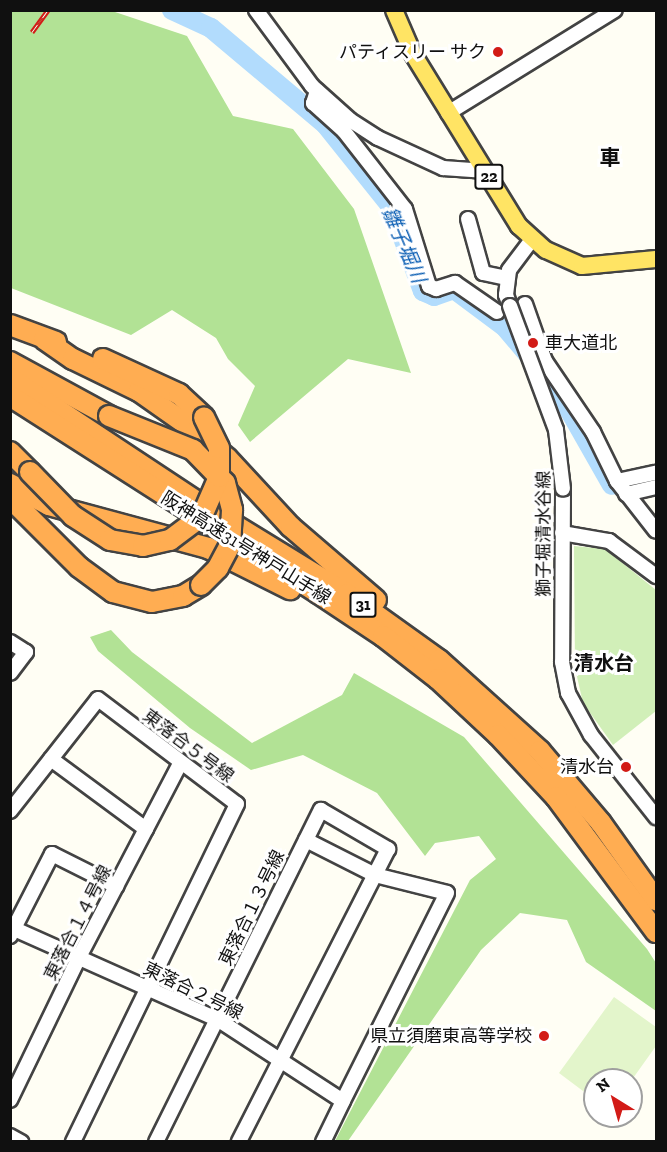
<!DOCTYPE html>
<meta charset="utf-8">
<style>
body{margin:0}
#map{position:relative;width:667px;height:1152px;overflow:hidden;background:#fffef4;font-family:"Zilla Slab","Noto Sans JP",serif}
div>[style]{position:absolute}
.green>*{inset:0;background:#d1efb8}
.forest>*{inset:0;background:#b2e295}
.pitch>*{inset:0;background:#e3f5cb}
.river>*{height:20px;margin:-10px;padding:0 10px;transform-origin:10px;border-radius:10px;background:#b2dcfd}
.roads{filter:drop-shadow(2px 0 #434343) drop-shadow(-2px 0 #434343) drop-shadow(0 2px #434343) drop-shadow(0 -2px #434343)}
.minor>*{height:14px;margin:-7px;padding:0 7px;transform-origin:7px;border-radius:7px;background:#fff}
.major>*{height:16px;margin:-8px;padding:0 8px;transform-origin:8px;border-radius:8px;background:#ffe464}
.highway>*{height:20px;margin:-10px;padding:0 10px;transform-origin:10px;border-radius:10px;background:#ffad52}
.rail>*{height:5px;margin-top:-2.5px;transform-origin:0;background:repeating-linear-gradient(90deg,#fff 0 9px,#d21b17 0 18px);box-sizing:border-box;border-block:2px solid #d21b17}
.bridges{filter:drop-shadow(2px 0 #434343) drop-shadow(-2px 0 #434343) drop-shadow(0 2px #434343) drop-shadow(0 -2px #434343)}
.minor-bridge>*{height:14px;margin:-7px;padding:0 7px;transform-origin:7px;border-radius:7px;background:#fff}
.highway-bridge>*{height:20px;margin:-10px;padding:0 10px;transform-origin:10px;border-radius:10px;background:#ffad52}
.dots>*{width:16px;height:16px;translate:-50% -50%;box-sizing:border-box;border:3px solid #fff;border-radius:50%}
span{translate:-50% -50%;white-space:nowrap;text-align:center;line-height:1.15;-webkit-text-stroke:6px #fff;paint-order:stroke}
.shield-label span{padding:2px 4px;background:#fff;border:2px solid;border-radius:4px;-webkit-text-stroke-width:0}
.shield-label{font-size:16px;color:#101010;font-weight:700}
.poi-label{font-size:18px;color:#101010}
.right{translate:-100% -50%;text-align:right}
.left{translate:0 -50%;text-align:left}
.street-label{font-size:18px;color:#101010}
.water-label{font-size:20px;color:#095db3;font-style:italic}
.neighbourhood-label{font-size:20px;color:#101010;font-weight:700}
.quarter-label{font-size:21px;color:#101010;font-weight:700}
.frame{position:absolute;inset:0;border:12px solid #101010;pointer-events:none}
.north{position:absolute;left:583px;top:1068px;width:60px;height:60px;box-sizing:border-box;background:#fff;border:2px solid #9f9f9f;border-radius:50%;rotate:323deg;font-size:16px;font-weight:700;line-height:24px;text-align:center;color:#101010}
.north::after{content:'';display:block;margin:auto;width:21px;height:27px;background:#d21b17;clip-path:polygon(50% 0,100% 100%,50% 72%,0 100%)}
</style>
<div id="map">
<div class="green">
<i style="clip-path:polygon(574px 546px,605px 549px,656px 590px,656px 711px,613px 745px,583px 703px,575px 668px)"></i>
</div>
<div class="forest">
<i style="clip-path:polygon(10px 11px,112px 11px,187px 36px,233px 116px,293px 129px,354px 209px,411px 373px,348px 359px,250px 442px,238px 425px,255px 386px,228px 359px,216px 338px,172px 310px,131px 335px,11px 288px)"></i>
<i style="clip-path:polygon(111px 630px,132px 652px,252px 743px,342px 695px,354px 673px,464px 737px,647px 949px,656px 963px,656px 1011px,586px 962px,567px 920px,520px 913px,481px 950px,348px 1141px,335px 1141px,470px 880px,496px 859px,479px 836px,435px 843px,425px 856px,377px 793px,303px 755px,251px 770px,190px 728px,98px 651px,90px 637px)"></i>
</div>
<div class="pitch">
<i style="clip-path:polygon(614px 997px,656px 1027px,656px 1046px,631px 1081px,627px 1078px,595px 1080px,595px 1100px,559px 1073px)"></i>
</div>
<div class="river">
<i style="left:172px;top:10px;width:43px;rotate:24.8deg"></i>
<i style="left:211px;top:28px;width:150px;rotate:40.1deg"></i>
<i style="left:326px;top:125px;width:104px;rotate:51.3deg"></i>
<i style="left:391px;top:206px;width:91px;rotate:69.4deg"></i>
<i style="left:423px;top:291px;width:12px;rotate:24deg"></i>
<i style="left:434px;top:296px;width:21px;rotate:-19deg"></i>
<i style="left:454px;top:289px;width:64px;rotate:36.7deg"></i>
<i style="left:505px;top:327px;width:82px;rotate:49.9deg"></i>
<i style="left:558px;top:390px;width:109px;rotate:60.4deg"></i>
</div>
<div class="roads">
<div class="minor">
<i style="left:256px;top:10px;width:94px;rotate:53.6deg"></i>
<i style="left:312px;top:86px;width:51px;rotate:41.8deg"></i>
<i style="left:350px;top:120px;width:33px;rotate:33deg"></i>
<i style="left:378px;top:138px;width:72px;rotate:24.8deg"></i>
<i style="left:443px;top:168px;width:43px;rotate:4deg"></i>
<i style="left:317px;top:91px;width:13px;rotate:108deg"></i>
<i style="left:313px;top:103px;width:42px;rotate:42.1deg"></i>
<i style="left:344px;top:131px;width:99px;rotate:52deg"></i>
<i style="left:405px;top:209px;width:81px;rotate:72.7deg"></i>
<i style="left:429px;top:286px;width:8px;rotate:23deg"></i>
<i style="left:436px;top:289px;width:20px;rotate:-18deg"></i>
<i style="left:455px;top:283px;width:51px;rotate:34.6deg"></i>
<i style="left:448px;top:113px;width:196px;rotate:-31.7deg"></i>
<i style="left:468px;top:219px;width:56px;rotate:74.5deg"></i>
<i style="left:483px;top:273px;width:25px;rotate:12deg"></i>
<i style="left:525px;top:304px;width:60px;rotate:70.7deg"></i>
<i style="left:545px;top:361px;width:86px;rotate:55.9deg"></i>
<i style="left:593px;top:432px;width:55px;rotate:63.9deg"></i>
<i style="left:617px;top:481px;width:63px;rotate:52deg"></i>
<i style="left:510px;top:306px;width:12px;rotate:-110deg"></i>
<i style="left:506px;top:295px;width:25px;rotate:-83deg"></i>
<i style="left:509px;top:270px;width:39px;rotate:-53deg"></i>
<i style="left:617px;top:481px;width:40px;rotate:-12deg"></i>
<i style="left:563px;top:489px;width:173px;rotate:90.3deg"></i>
<i style="left:562px;top:662px;width:32px;rotate:79deg"></i>
<i style="left:568px;top:693px;width:48px;rotate:61.3deg"></i>
<i style="left:591px;top:735px;width:105px;rotate:51.6deg"></i>
<i style="left:626px;top:494px;width:31px;rotate:-13deg"></i>
<i style="left:562px;top:533px;width:48px;rotate:9.7deg"></i>
<i style="left:609px;top:541px;width:59px;rotate:36.7deg"></i>
<i style="left:10px;top:642px;width:19px;rotate:32deg"></i>
<i style="left:26px;top:652px;width:26px;rotate:127deg"></i>
<i style="left:51px;top:759px;width:118px;rotate:36.4deg"></i>
<i style="left:10px;top:811px;width:142px;rotate:-51.8deg"></i>
<i style="left:98px;top:699px;width:174px;rotate:37.1deg"></i>
<i style="left:237px;top:804px;width:376px;rotate:115.9deg"></i>
<i style="left:306px;top:840px;width:77px;rotate:26.9deg"></i>
<i style="left:375px;top:875px;width:74px;rotate:14deg"></i>
<i style="left:447px;top:893px;width:233px;rotate:116.6deg"></i>
<i style="left:10px;top:927px;width:227px;rotate:24deg"></i>
<i style="left:217px;top:1019px;width:150px;rotate:33.1deg"></i>
<i style="left:343px;top:1101px;width:46px;rotate:116deg"></i>
<i style="left:10px;top:936px;width:92px;rotate:-62.9deg"></i>
<i style="left:52px;top:854px;width:72px;rotate:26.6deg"></i>
<i style="left:10px;top:1100px;width:159px;rotate:-64.2deg"></i>
<i style="left:79px;top:957px;width:218px;rotate:-62.4deg"></i>
<i style="left:10px;top:1136px;width:13px;rotate:29deg"></i>
<i style="left:156px;top:1142px;width:371px;rotate:-63.6deg"></i>
<i style="left:321px;top:810px;width:78px;rotate:30.2deg"></i>
<i style="left:388px;top:849px;width:329px;rotate:117deg"></i>
</div>
<div class="major">
<i style="left:394px;top:10px;width:48px;rotate:66.6deg"></i>
<i style="left:413px;top:54px;width:202px;rotate:58.4deg"></i>
<i style="left:519px;top:226px;width:36px;rotate:42deg"></i>
<i style="left:546px;top:250px;width:39px;rotate:24deg"></i>
<i style="left:582px;top:266px;width:74px;rotate:-5.4deg"></i>
</div>
<div class="highway">
<i style="left:10px;top:325px;width:49px;rotate:20.3deg"></i>
<i style="left:44px;top:339px;width:35px;rotate:35deg"></i>
<i style="left:73px;top:359px;width:73px;rotate:25.9deg"></i>
<i style="left:139px;top:391px;width:70px;rotate:35.1deg"></i>
<i style="left:196px;top:431px;width:41px;rotate:41.1deg"></i>
<i style="left:227px;top:458px;width:94px;rotate:47.2deg"></i>
<i style="left:291px;top:527px;width:112px;rotate:40.7deg"></i>
<i style="left:103px;top:359px;width:84px;rotate:24.7deg"></i>
<i style="left:179px;top:394px;width:34px;rotate:43deg"></i>
<i style="left:10px;top:362px;width:113px;rotate:28.6deg"></i>
<i style="left:10px;top:378px;width:224px;rotate:33.5deg"></i>
<i style="left:197px;top:502px;width:176px;rotate:31.5deg"></i>
<i style="left:347px;top:594px;width:113px;rotate:35.7deg"></i>
<i style="left:439px;top:660px;width:136px;rotate:42deg"></i>
<i style="left:540px;top:751px;width:94px;rotate:49.7deg"></i>
<i style="left:601px;top:823px;width:95px;rotate:54.5deg"></i>
<i style="left:10px;top:396px;width:366px;rotate:32.6deg"></i>
<i style="left:318px;top:593px;width:78px;rotate:33.5deg"></i>
<i style="left:383px;top:636px;width:70px;rotate:38deg"></i>
<i style="left:438px;top:679px;width:82px;rotate:43deg"></i>
<i style="left:498px;top:735px;width:85px;rotate:46.9deg"></i>
<i style="left:556px;top:797px;width:168px;rotate:53.5deg"></i>
<i style="left:10px;top:452px;width:28px;rotate:45deg"></i>
<i style="left:10px;top:484px;width:44px;rotate:28.3deg"></i>
<i style="left:49px;top:505px;width:165px;rotate:15.1deg"></i>
<i style="left:208px;top:548px;width:92px;rotate:26.6deg"></i>
<i style="left:10px;top:498px;width:98px;rotate:45deg"></i>
<i style="left:79px;top:567px;width:42px;rotate:36.3deg"></i>
<i style="left:113px;top:592px;width:40px;rotate:14.4deg"></i>
<i style="left:152px;top:602px;width:32px;rotate:-11deg"></i>
<i style="left:183px;top:596px;width:21px;rotate:-31deg"></i>
</div>
</div>
<div class="rail">
<i style="left:32px;top:32px;width:27px;rotate:-54deg"></i>
</div>
<div class="bridges">
<div class="minor-bridge">
<i style="left:510px;top:306px;width:132px;rotate:69.6deg"></i>
<i style="left:556px;top:430px;width:59px;rotate:83.2deg"></i>
</div>
<div class="highway-bridge">
<i style="left:109px;top:416px;width:91px;rotate:22deg"></i>
<i style="left:193px;top:450px;width:46px;rotate:45.9deg"></i>
<i style="left:225px;top:483px;width:28px;rotate:75deg"></i>
<i style="left:232px;top:510px;width:35px;rotate:93deg"></i>
<i style="left:230px;top:545px;width:26px;rotate:118deg"></i>
<i style="left:218px;top:568px;width:24px;rotate:135deg"></i>
<i style="left:30px;top:472px;width:62px;rotate:45.7deg"></i>
<i style="left:73px;top:516px;width:44px;rotate:33deg"></i>
<i style="left:110px;top:540px;width:34px;rotate:10deg"></i>
<i style="left:143px;top:546px;width:28px;rotate:-13deg"></i>
<i style="left:170px;top:540px;width:40px;rotate:-37deg"></i>
<i style="left:202px;top:516px;width:43px;rotate:-66.4deg"></i>
<i style="left:219px;top:477px;width:29px;rotate:-90deg"></i>
<i style="left:219px;top:448px;width:34px;rotate:-116deg"></i>
</div>
</div>
<div class="dots">
<i style="left:498px;top:52px;background:#d21b17"></i>
<i style="left:533px;top:343px;background:#d21b17"></i>
<i style="left:626px;top:767px;background:#d21b17"></i>
<i style="left:544px;top:1036px;background:#d21b17"></i>
</div>
<div class="shield-label">
<span style="left:489px;top:177px">22</span>
<span style="left:363px;top:605px">31</span>
</div>
<div class="poi-label">
<span class="right" style="left:486px;top:52px">パティスリー サク</span>
<span class="left" style="left:545px;top:343px">車大道北</span>
<span class="right" style="left:614px;top:767px">清水台</span>
<span class="right" style="left:532px;top:1036px">県立須磨東高等学校</span>
</div>
<div class="street-label">
<span style="left:544px;top:534px;rotate:-90deg">獅子堀清水谷線</span>
<span style="left:246px;top:548px;rotate:32deg">阪神高速31号神戸山手線</span>
<span style="left:188px;top:746px;rotate:37deg">東落合５号線</span>
<span style="left:252px;top:908px;rotate:-64deg">東落合１３号線</span>
<span style="left:78px;top:923px;rotate:-63deg">東落合１４号線</span>
<span style="left:193px;top:991px;rotate:26deg">東落合２号線</span>
</div>
<div class="water-label">
<span style="left:404px;top:245px;rotate:67deg">雛子堀川</span>
</div>
<div class="neighbourhood-label">
<span style="left:604px;top:663px">清水台</span>
</div>
<div class="quarter-label">
<span style="left:610px;top:158px">車</span>
</div>
<div class="frame"></div>
<div class="north">N</div>
</div>
